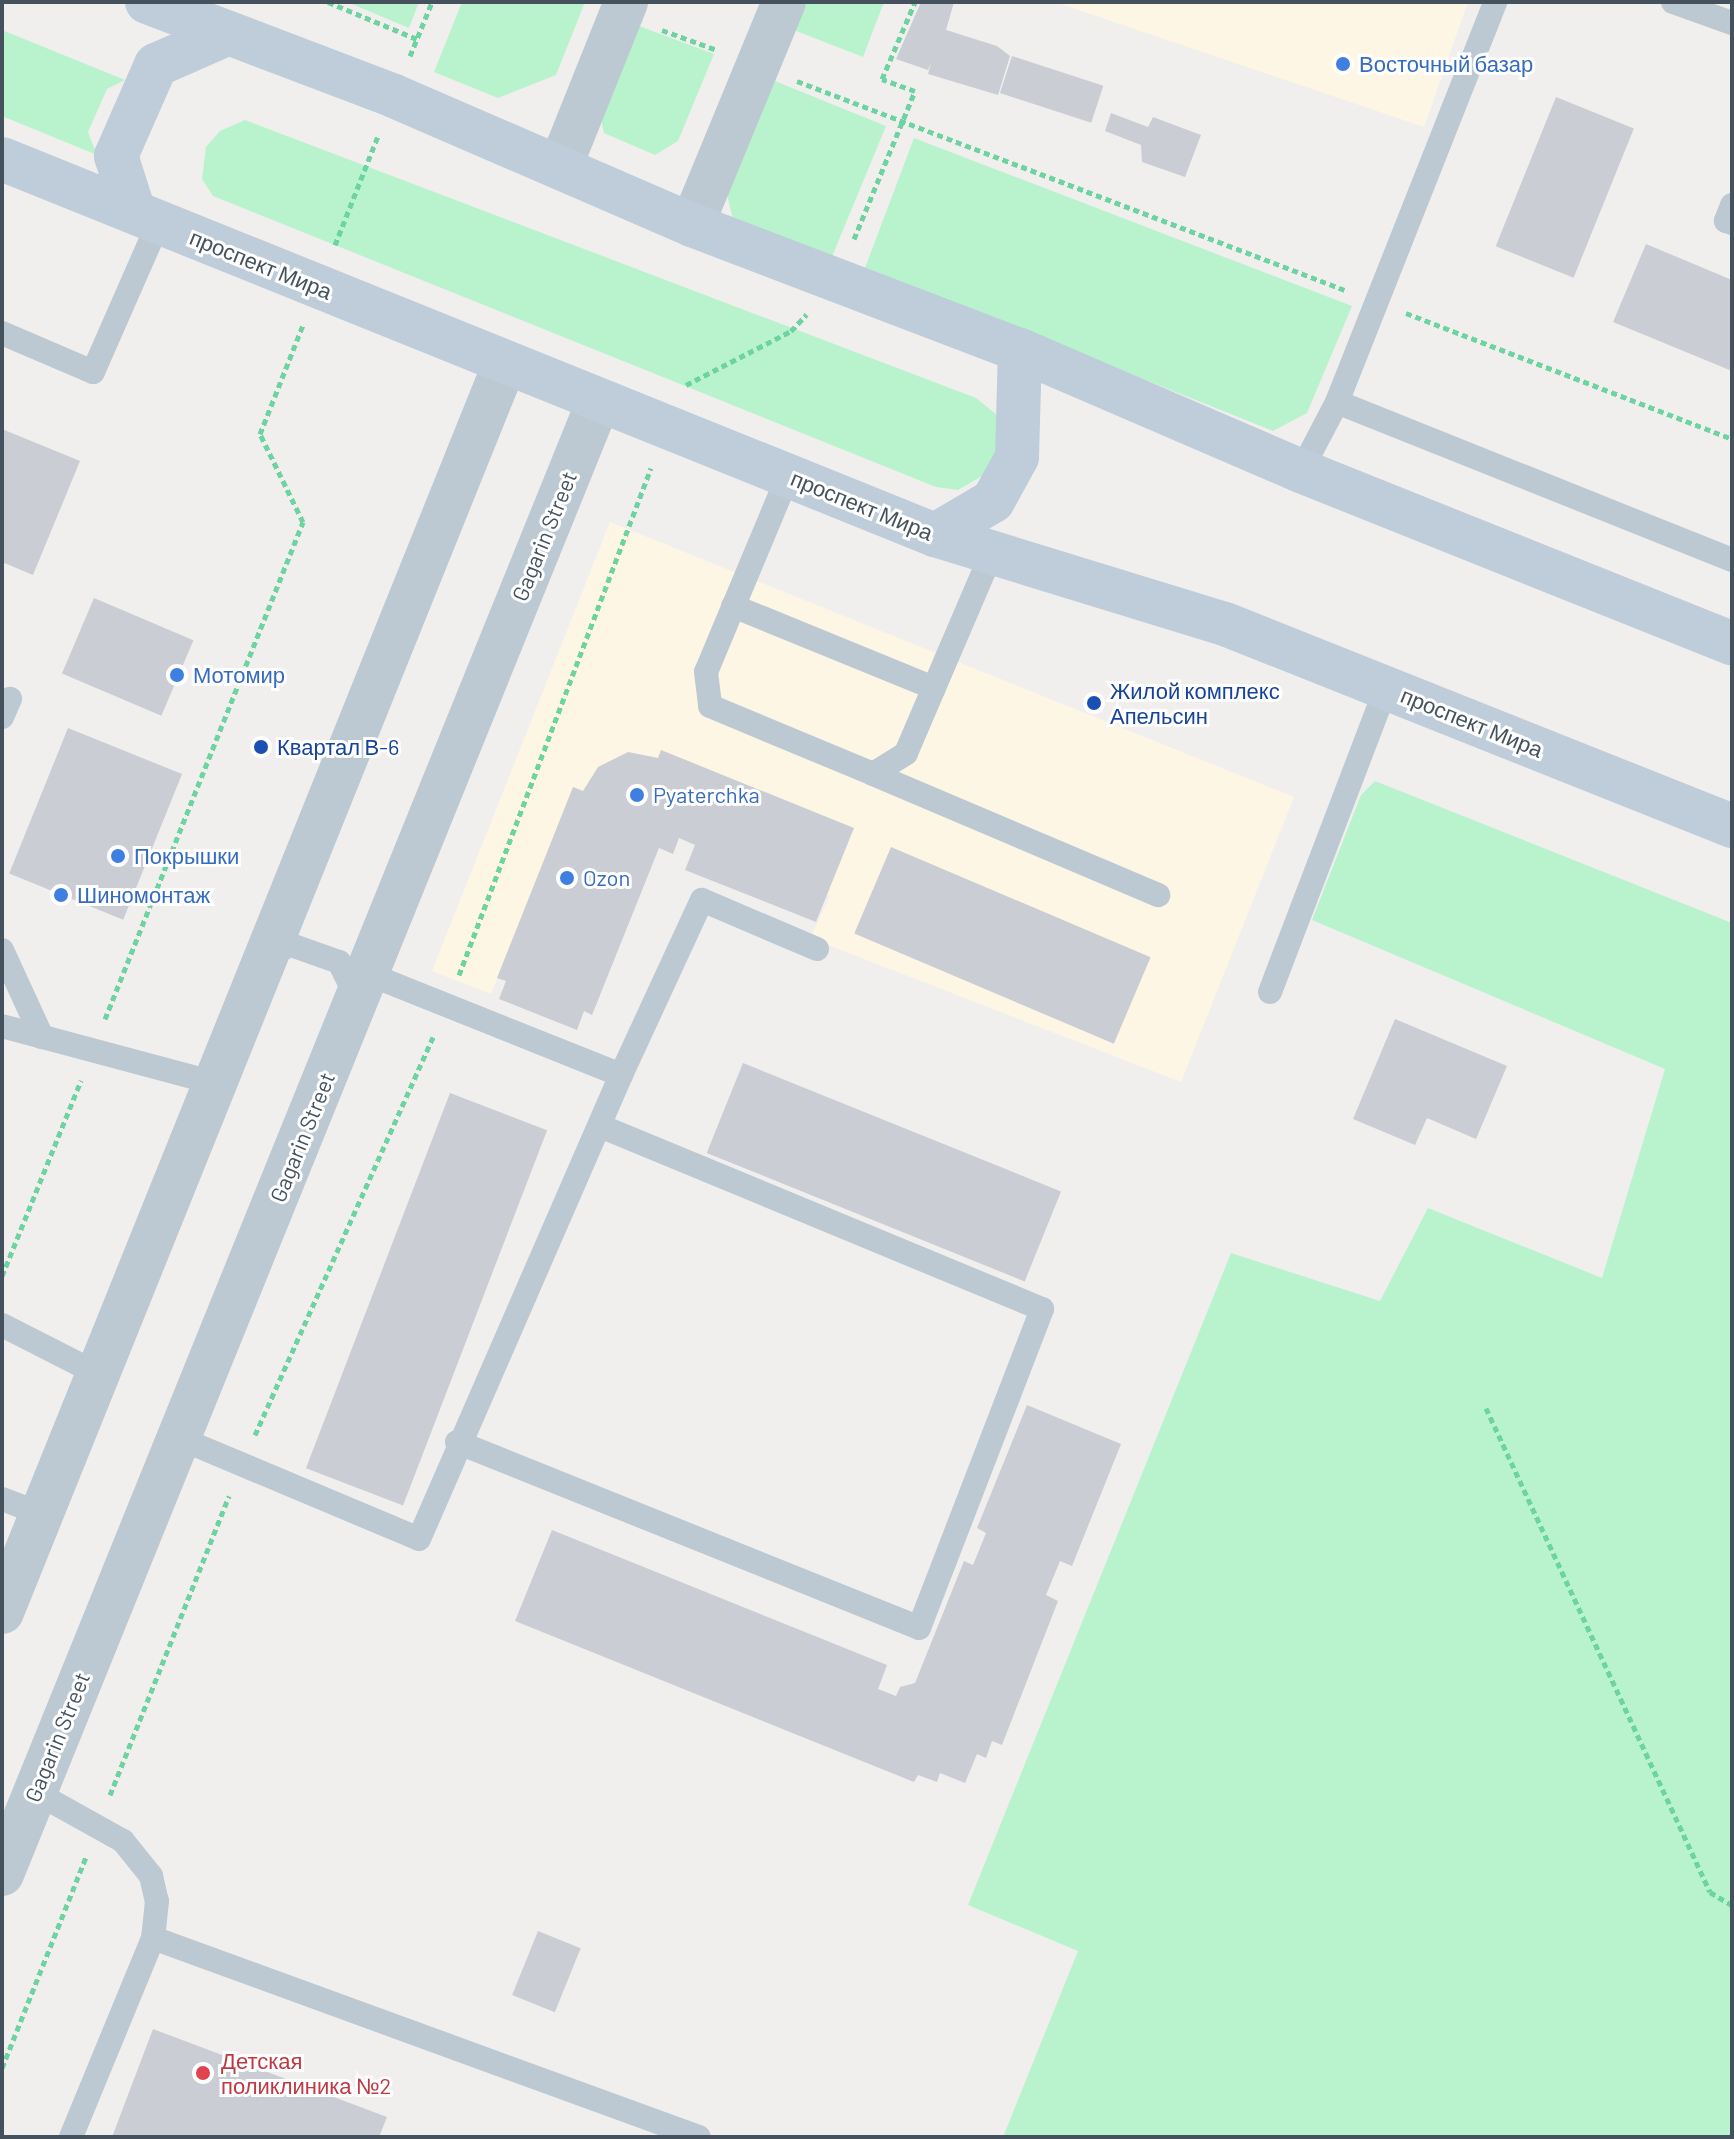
<!DOCTYPE html>
<meta charset="utf-8">
<style>
body{margin:0}
#map{position:relative;width:1734px;height:2139px;overflow:hidden;background:#f1eeee;font-family:Barlow,sans-serif}
div>[style]{position:absolute}
.commercial>*{inset:0;background:#fdf6e5}
.green>*{inset:0;background:#b8f3ce}
.building>*{inset:0;background:#cacdd3;transform-origin:0 0}
.path>*{height:5px;margin-top:-2.5px;transform-origin:0;background:repeating-linear-gradient(90deg,#6dd3a0 0 6px,transparent 0 10px)}
.service>*{height:24px;margin:-12px;padding:0 12px;transform-origin:12px;border-radius:12px;background:#bdc9d2}
.minor>*{height:44px;margin:-22px;padding:0 22px;transform-origin:22px;border-radius:22px;background:#bdc9d2}
.tertiary>*{height:44px;margin:-22px;padding:0 22px;transform-origin:22px;border-radius:22px;background:#bdc9d2}
.secondary>*{height:44px;margin:-22px;padding:0 22px;transform-origin:22px;border-radius:22px;background:#bfccd9}
.dots>*{width:22px;height:22px;translate:-50% -50%;box-sizing:border-box;border:4px solid #fff;border-radius:50%}
span{translate:-50% -50%;white-space:nowrap;text-align:center;line-height:1.15;-webkit-text-stroke:6px #fff;paint-order:stroke}
.shop-label{font-size:22px;color:#366cbe}
.left{translate:0 -50%;text-align:left}
.street-label{font-size:22px;color:#45525d}
.transit-label{font-size:22px;color:#164399}
.health-label{font-size:22px;color:#be3a42}
.frame{position:absolute;inset:0;border:4px solid #45525d;pointer-events:none}
</style>
<div id="map">
<div class="commercial">
<i style="clip-path:polygon(1055px 2px,1468px 2px,1424px 127px)"></i>
<i style="clip-path:polygon(610px 522px,1294px 797px,1181px 1082px,810px 938px,830px 896px,574px 791px,491px 994px,432px 971px)"></i>
</div>
<div class="green">
<i style="clip-path:polygon(347px 2px,419px 2px,409px 28px)"></i>
<i style="clip-path:polygon(462px 2px,585px 2px,556px 75px,498px 98px,434px 72px)"></i>
<i style="clip-path:polygon(797px 2px,884px 2px,863px 57px,786px 27px)"></i>
<i style="clip-path:polygon(639px 26px,714px 54px,678px 141px,655px 155px,604px 133px,600px 115px)"></i>
<i style="clip-path:polygon(2px 30px,125px 80px,107px 89px,88px 132px,97px 155px,2px 116px)"></i>
<i style="clip-path:polygon(765px 77px,886px 126px,831px 259px,733px 219px,723px 178px)"></i>
<i style="clip-path:polygon(245px 120px,976px 398px,997px 415px,1002px 438px,982px 476px,958px 490px,936px 487px,213px 196px,202px 179px,206px 147px,220px 131px)"></i>
<i style="clip-path:polygon(914px 138px,1352px 306px,1307px 413px,1273px 431px,865px 268px)"></i>
<i style="clip-path:polygon(1375px 781px,1732px 923px,1732px 2137px,1003px 2137px,1078px 1951px,968px 1905px,1231px 1253px,1380px 1301px,1428px 1208px,1602px 1278px,1665px 1069px,1312px 920px,1361px 795px)"></i>
</div>
<div class="building">
<i style="clip-path:polygon(921px 2px,954px 2px,946px 30px,997px 46px,1010px 56px,998px 95px,928px 74px,931px 63px,928px 70px,896px 59px)"></i>
<i style="left:1012px;top:56px;width:96px;height:39px;rotate:18deg"></i>
<i style="left:1556px;top:97px;width:84px;height:161px;rotate:22deg"></i>
<i style="clip-path:polygon(1111px 113px,1148px 127px,1153px 117px,1201px 135px,1185px 177px,1142px 162px,1141px 145px,1105px 131px)"></i>
<i style="clip-path:polygon(1646px 244px,1732px 280px,1732px 371px,1613px 322px)"></i>
<i style="clip-path:polygon(2px 429px,80px 461px,33px 575px,2px 562px)"></i>
<i style="left:94px;top:598px;width:108px;height:82px;rotate:23deg"></i>
<i style="left:68px;top:728px;width:123px;height:157px;rotate:22deg"></i>
<i style="clip-path:polygon(661px 750px,854px 828px,816px 922px,685px 870px,695px 845px,679px 838px,673px 854px,659px 848px,592px 1015px,584px 1011px,577px 1030px,499px 999px,506px 981px,497px 978px,573px 787px,583px 791px,598px 767px,628px 752px,658px 758px)"></i>
<i style="left:891px;top:847px;width:282px;height:94px;rotate:23deg"></i>
<i style="clip-path:polygon(1395px 1019px,1507px 1066px,1476px 1139px,1427px 1118px,1415px 1145px,1353px 1119px)"></i>
<i style="left:743px;top:1063px;width:343px;height:97px;rotate:22deg"></i>
<i style="left:450px;top:1093px;width:104px;height:402px;rotate:21deg"></i>
<i style="clip-path:polygon(1027px 1405px,1121px 1444px,1072px 1566px,1060px 1561px,1046px 1595px,1058px 1601px,1002px 1745px,992px 1741px,986px 1758px,977px 1754px,965px 1783px,940px 1773px,937px 1782px,918px 1775px,914px 1782px,515px 1621px,552px 1530px,887px 1665px,878px 1689px,896px 1696px,900px 1687px,915px 1683px,964px 1561px,973px 1565px,986px 1533px,977px 1528px)"></i>
<i style="left:538px;top:1931px;width:46px;height:69px;rotate:22deg"></i>
<i style="clip-path:polygon(153px 2029px,387px 2117px,379px 2137px,112px 2137px)"></i>
</div>
<div class="path">
<i style="left:328px;top:2px;width:96px;rotate:22.6deg"></i>
<i style="left:662px;top:30px;width:59px;rotate:20deg"></i>
<i style="left:410px;top:56px;width:58px;rotate:-67.8deg"></i>
<i style="left:797px;top:81px;width:587px;rotate:20.88deg"></i>
<i style="left:854px;top:239px;width:160px;rotate:-67.6deg"></i>
<i style="left:915px;top:91px;width:35px;rotate:-160deg"></i>
<i style="left:882px;top:79px;width:84px;rotate:-66.8deg"></i>
<i style="left:335px;top:245px;width:117px;rotate:-68.5deg"></i>
<i style="left:1406px;top:313px;width:350px;rotate:21.1deg"></i>
<i style="left:686px;top:385px;width:118px;rotate:-27.2deg"></i>
<i style="left:791px;top:331px;width:23px;rotate:-47deg"></i>
<i style="left:459px;top:975px;width:542px;rotate:-69.26deg"></i>
<i style="left:105px;top:1019px;width:535px;rotate:-68.28deg"></i>
<i style="left:303px;top:522px;width:98px;rotate:-116deg"></i>
<i style="left:260px;top:434px;width:117px;rotate:-68.5deg"></i>
<i style="left:2px;top:1276px;width:211px;rotate:-68deg"></i>
<i style="left:1486px;top:1408px;width:533px;rotate:65.16deg"></i>
<i style="left:1710px;top:1892px;width:26px;rotate:31deg"></i>
<i style="left:255px;top:1435px;width:438px;rotate:-65.9deg"></i>
<i style="left:110px;top:1795px;width:322px;rotate:-68.3deg"></i>
<i style="left:2px;top:2068px;width:227px;rotate:-68.3deg"></i>
</div>
<div class="service">
<i style="left:1673px;top:2px;width:63px;rotate:19.6deg"></i>
<i style="left:1732px;top:205px;width:17px;rotate:111deg"></i>
<i style="left:1726px;top:221px;width:6px;rotate:18deg"></i>
<i style="left:2px;top:333px;width:99px;rotate:23.2deg"></i>
<i style="left:93px;top:372px;width:164px;rotate:-66.3deg"></i>
<i style="left:1337px;top:402px;width:430px;rotate:-68.4deg"></i>
<i style="left:1301px;top:471px;width:78px;rotate:-62.4deg"></i>
<i style="left:1337px;top:402px;width:425px;rotate:21.8deg"></i>
<i style="left:788px;top:476px;width:212px;rotate:112.7deg"></i>
<i style="left:706px;top:672px;width:34px;rotate:83deg"></i>
<i style="left:710px;top:706px;width:177px;rotate:22.6deg"></i>
<i style="left:873px;top:774px;width:39px;rotate:-32deg"></i>
<i style="left:906px;top:753px;width:219px;rotate:-66.8deg"></i>
<i style="left:733px;top:606px;width:217px;rotate:22.2deg"></i>
<i style="left:2px;top:717px;width:20px;rotate:-66deg"></i>
<i style="left:873px;top:774px;width:310px;rotate:23deg"></i>
<i style="left:2px;top:950px;width:96px;rotate:65.3deg"></i>
<i style="left:265px;top:957px;width:29px;rotate:-25deg"></i>
<i style="left:291px;top:945px;width:51px;rotate:19.5deg"></i>
<i style="left:339px;top:962px;width:42px;rotate:63.4deg"></i>
<i style="left:1270px;top:992px;width:325px;rotate:-69.1deg"></i>
<i style="left:2px;top:1026px;width:220px;rotate:15deg"></i>
<i style="left:621px;top:1075px;width:193px;rotate:-65.2deg"></i>
<i style="left:702px;top:900px;width:125px;rotate:23.1deg"></i>
<i style="left:2px;top:1325px;width:108px;rotate:27deg"></i>
<i style="left:179px;top:1438px;width:260px;rotate:22.8deg"></i>
<i style="left:419px;top:1539px;width:506px;rotate:-66.47deg"></i>
<i style="left:621px;top:1075px;width:271px;rotate:-158.2deg"></i>
<i style="left:457px;top:1442px;width:498px;rotate:21.9deg"></i>
<i style="left:919px;top:1628px;width:342px;rotate:-68.9deg"></i>
<i style="left:1042px;top:1309px;width:478px;rotate:-157.5deg"></i>
<i style="left:2px;top:1499px;width:42px;rotate:21deg"></i>
<i style="left:35px;top:1792px;width:101px;rotate:29.1deg"></i>
<i style="left:123px;top:1841px;width:45px;rotate:51.3deg"></i>
<i style="left:151px;top:1876px;width:26px;rotate:77deg"></i>
<i style="left:157px;top:1901px;width:37px;rotate:96deg"></i>
<i style="left:153px;top:1938px;width:581px;rotate:20.03deg"></i>
<i style="left:71px;top:2137px;width:215px;rotate:-67.6deg"></i>
</div>
<div class="minor">
<i style="left:560px;top:167px;width:178px;rotate:-68.2deg"></i>
<i style="left:692px;top:225px;width:241px;rotate:-67.6deg"></i>
</div>
<div class="tertiary">
<i style="left:2px;top:1612px;width:1346px;rotate:-68.06deg"></i>
<i style="left:2px;top:1874px;width:1590px;rotate:-67.95deg"></i>
</div>
<div class="secondary">
<i style="left:147px;top:2px;width:264px;rotate:20.8deg"></i>
<i style="left:394px;top:96px;width:325px;rotate:23.4deg"></i>
<i style="left:692px;top:225px;width:351px;rotate:20.9deg"></i>
<i style="left:1020px;top:350px;width:306px;rotate:23.3deg"></i>
<i style="left:1301px;top:471px;width:464px;rotate:21.8deg"></i>
<i style="left:2px;top:159px;width:1006px;rotate:21.95deg"></i>
<i style="left:935px;top:535px;width:303px;rotate:17.1deg"></i>
<i style="left:1225px;top:624px;width:546px;rotate:21.72deg"></i>
<i style="left:134px;top:212px;width:59px;rotate:-107.8deg"></i>
<i style="left:116px;top:156px;width:99px;rotate:-66.3deg"></i>
<i style="left:156px;top:65px;width:77px;rotate:-23.6deg"></i>
<i style="left:935px;top:535px;width:67px;rotate:-30.4deg"></i>
<i style="left:993px;top:501px;width:50px;rotate:-61.4deg"></i>
<i style="left:1017px;top:457px;width:107px;rotate:-88.4deg"></i>
</div>
<div class="dots">
<i style="left:1343px;top:64px;background:#3f7fe0"></i>
<i style="left:177px;top:675px;background:#3f7fe0"></i>
<i style="left:1094px;top:703px;background:#1a4fb4"></i>
<i style="left:261px;top:747px;background:#1a4fb4"></i>
<i style="left:637px;top:795px;background:#3f7fe0"></i>
<i style="left:118px;top:856px;background:#3f7fe0"></i>
<i style="left:567px;top:878px;background:#3f7fe0"></i>
<i style="left:61px;top:895px;background:#3f7fe0"></i>
<i style="left:203px;top:2073px;background:#e0444e"></i>
</div>
<div class="shop-label">
<span class="left" style="left:1359px;top:64px">Восточный базар</span>
<span class="left" style="left:193px;top:675px">Мотомир</span>
<span class="left" style="left:653px;top:795px">Pyaterchka</span>
<span class="left" style="left:134px;top:856px">Покрышки</span>
<span class="left" style="left:583px;top:878px">Ozon</span>
<span class="left" style="left:77px;top:895px">Шиномонтаж</span>
</div>
<div class="street-label">
<span style="left:261px;top:264px;rotate:22deg">проспект Мира</span>
<span style="left:862px;top:505px;rotate:22deg">проспект Мира</span>
<span style="left:544px;top:536px;rotate:-68deg">Gagarin Street</span>
<span style="left:1472px;top:722px;rotate:22deg">проспект Мира</span>
<span style="left:302px;top:1137px;rotate:-68deg">Gagarin Street</span>
<span style="left:57px;top:1737px;rotate:-68deg">Gagarin Street</span>
</div>
<div class="transit-label">
<span class="left" style="left:1110px;top:703px">Жилой комплекс<br>Апельсин</span>
<span class="left" style="left:277px;top:747px">Квартал В-6</span>
</div>
<div class="health-label">
<span class="left" style="left:221px;top:2073px">Детская<br>поликлиника №2</span>
</div>
<div class="frame"></div>
</div>
